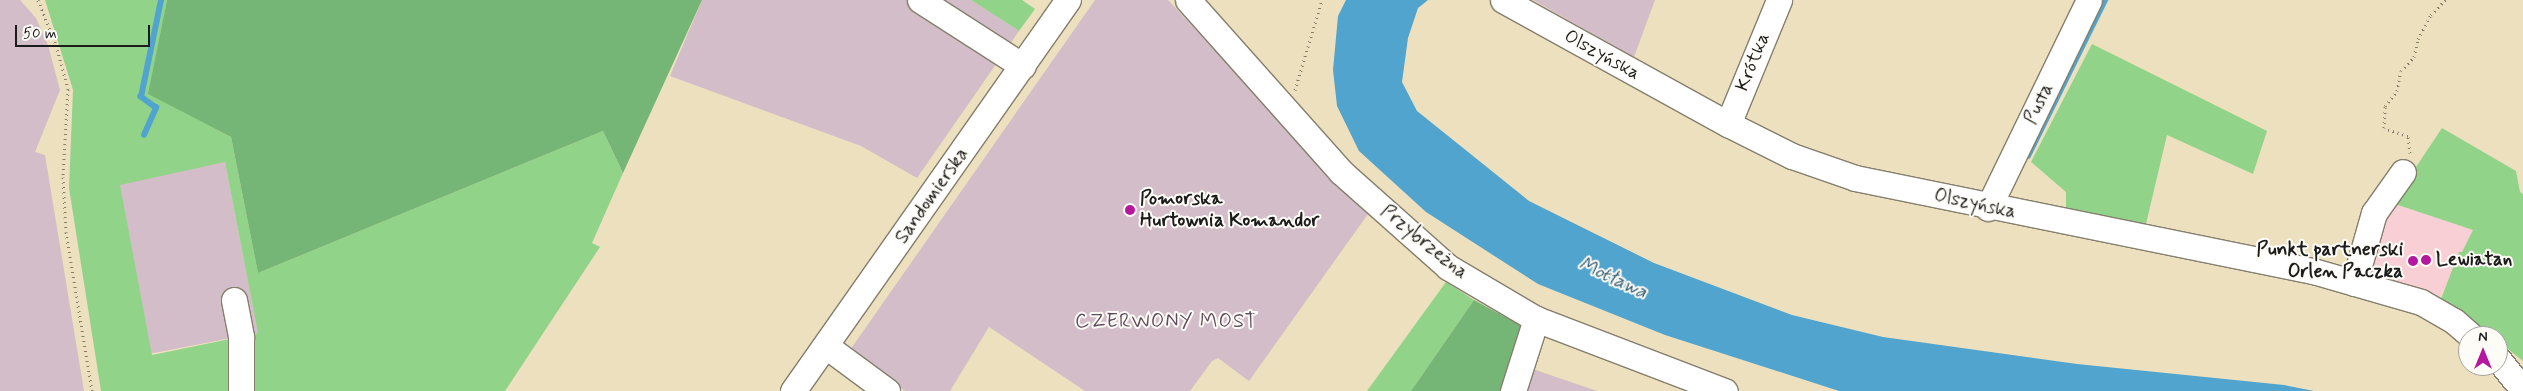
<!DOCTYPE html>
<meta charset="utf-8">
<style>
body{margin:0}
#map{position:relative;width:2523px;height:391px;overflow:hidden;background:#ede0be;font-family:Mynerve,sans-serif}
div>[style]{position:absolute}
.built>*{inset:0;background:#f7cfd4}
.industrial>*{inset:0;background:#d2bdc8;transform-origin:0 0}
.green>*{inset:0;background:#92d38a}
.forest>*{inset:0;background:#75b576}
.water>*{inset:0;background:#51a4cd}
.stream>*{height:5.5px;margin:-2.75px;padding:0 2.75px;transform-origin:2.75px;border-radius:2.75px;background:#51a4cd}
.path>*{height:3px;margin-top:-1.5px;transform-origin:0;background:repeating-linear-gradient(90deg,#847e6d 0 1px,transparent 0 5px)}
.roads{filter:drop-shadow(1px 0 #847e6d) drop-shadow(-1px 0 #847e6d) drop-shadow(0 1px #847e6d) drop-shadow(0 -1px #847e6d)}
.minor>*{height:25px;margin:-12.5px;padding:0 12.5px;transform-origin:12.5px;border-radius:12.5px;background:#fff}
.dots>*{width:14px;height:14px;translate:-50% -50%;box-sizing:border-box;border:2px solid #fdfcf7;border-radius:50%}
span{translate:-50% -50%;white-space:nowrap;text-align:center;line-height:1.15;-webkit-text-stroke:4px #fdfcf7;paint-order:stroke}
.street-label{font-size:19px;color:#1c1c1c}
.poi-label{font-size:19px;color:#1c1c1c;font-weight:700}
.left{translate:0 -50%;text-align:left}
.right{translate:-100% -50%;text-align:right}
.water-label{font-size:20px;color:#366074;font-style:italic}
.neighbourhood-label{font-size:20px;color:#614b5e;letter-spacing:1px}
.north{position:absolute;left:2458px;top:326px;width:50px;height:50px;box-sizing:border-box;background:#fdfcf7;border:1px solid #a3a29f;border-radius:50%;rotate:0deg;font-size:14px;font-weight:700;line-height:20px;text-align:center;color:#1c1c1c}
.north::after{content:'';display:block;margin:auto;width:18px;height:22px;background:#b5179e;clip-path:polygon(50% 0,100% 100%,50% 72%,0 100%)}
.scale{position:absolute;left:15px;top:25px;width:135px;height:22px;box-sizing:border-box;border:2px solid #1c1c1c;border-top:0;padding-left:6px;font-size:15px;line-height:18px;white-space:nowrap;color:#1c1c1c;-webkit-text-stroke:4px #fdfcf7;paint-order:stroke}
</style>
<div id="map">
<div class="built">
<i style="clip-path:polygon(2392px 203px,2473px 230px,2462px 252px,2459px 252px,2453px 272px,2438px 300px,2404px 283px,2365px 272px,2379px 223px)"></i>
</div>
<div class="industrial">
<i style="clip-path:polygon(0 0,20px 0,36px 18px,48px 45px,60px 90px,35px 152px,45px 155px,84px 391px,0 391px)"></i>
<i style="clip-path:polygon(702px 0,971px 0,1019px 31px,917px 178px,861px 146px,670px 76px)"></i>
<i style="clip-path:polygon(1095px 0,1168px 0,1368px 214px,1249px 381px,1218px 358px,1212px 361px,1190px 391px,1085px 391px,989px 327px,950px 391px,905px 391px,850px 350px)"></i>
<i style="clip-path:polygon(1533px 0,1655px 0,1634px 57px)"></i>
<i style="left:225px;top:162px;width:174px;height:109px;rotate:79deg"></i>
<i style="clip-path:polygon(1527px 367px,1597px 391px,1520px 391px)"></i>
</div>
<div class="green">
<i style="clip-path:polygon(45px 0,167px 0,149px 94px,231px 137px,258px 273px,603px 131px,623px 173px,592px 243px,600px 247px,505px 391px,247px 391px,247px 335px,258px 333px,225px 162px,120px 185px,152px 355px,235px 338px,235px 391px,101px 391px,69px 188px,73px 90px)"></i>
<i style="clip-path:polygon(971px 0,1022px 0,1035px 9px,1019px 31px)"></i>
<i style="clip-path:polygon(2092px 44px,2267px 131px,2253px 174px,2167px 135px,2146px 224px,2066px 208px,2066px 192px,2031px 162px)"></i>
<i style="clip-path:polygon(2442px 128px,2516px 171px,2520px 192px,2523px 194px,2523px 361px,2498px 341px,2498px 336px,2492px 336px,2441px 299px,2459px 252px,2462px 252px,2473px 230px,2392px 203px)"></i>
<i style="clip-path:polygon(1446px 282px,1474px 300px,1411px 391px,1367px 391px)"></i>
</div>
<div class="forest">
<i style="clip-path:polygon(167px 0,702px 0,623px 173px,603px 131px,258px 273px,231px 137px,148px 94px)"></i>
<i style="clip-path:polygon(1474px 300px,1527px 329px,1508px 391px,1411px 391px)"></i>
</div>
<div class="water">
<i style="clip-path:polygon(1346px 0,1428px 0,1418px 8px,1408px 38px,1402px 82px,1417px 111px,1529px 201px,1654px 263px,1792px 315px,1883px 337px,2077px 364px,2284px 385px,2314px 391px,1839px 391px,1665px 335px,1538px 284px,1426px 212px,1359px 151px,1337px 106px,1333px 70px,1338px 16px)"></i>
</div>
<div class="stream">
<i style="left:144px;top:135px;width:30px;rotate:-66deg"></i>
<i style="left:156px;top:108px;width:19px;rotate:-144deg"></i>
<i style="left:141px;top:97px;width:99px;rotate:-78.3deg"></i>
<i style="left:2028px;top:156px;width:174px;rotate:-63.7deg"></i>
</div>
<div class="path">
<i style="left:38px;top:0;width:48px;rotate:68.2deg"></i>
<i style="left:56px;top:45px;width:46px;rotate:74.7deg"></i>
<i style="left:68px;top:89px;width:88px;rotate:93.3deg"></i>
<i style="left:63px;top:177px;width:55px;rotate:86.9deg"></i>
<i style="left:66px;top:232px;width:161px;rotate:80.7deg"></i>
<i style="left:1295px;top:90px;width:94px;rotate:-73.3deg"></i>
<i style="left:2410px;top:153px;width:17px;rotate:-97deg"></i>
<i style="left:2408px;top:136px;width:25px;rotate:-162deg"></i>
<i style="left:2384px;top:128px;width:22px;rotate:-87deg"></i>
<i style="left:2385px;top:106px;width:19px;rotate:-51deg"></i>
<i style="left:2397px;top:91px;width:20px;rotate:-79deg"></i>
<i style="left:2401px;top:71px;width:19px;rotate:-47deg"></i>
<i style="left:2414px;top:57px;width:18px;rotate:-77deg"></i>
<i style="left:2418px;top:39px;width:27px;rotate:-62deg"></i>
<i style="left:2431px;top:15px;width:21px;rotate:-47deg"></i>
</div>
<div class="roads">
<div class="minor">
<i style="left:920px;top:0;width:122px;rotate:32.7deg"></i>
<i style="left:1188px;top:0;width:230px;rotate:48.3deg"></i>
<i style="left:1341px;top:172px;width:143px;rotate:41.6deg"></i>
<i style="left:1448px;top:267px;width:102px;rotate:30.6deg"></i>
<i style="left:1536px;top:319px;width:202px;rotate:20.9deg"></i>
<i style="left:1503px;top:0;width:257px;rotate:28.9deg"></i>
<i style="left:1728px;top:124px;width:72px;rotate:26.6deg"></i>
<i style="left:1792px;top:156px;width:67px;rotate:19.2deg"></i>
<i style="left:1855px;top:178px;width:467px;rotate:11.5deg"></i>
<i style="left:2313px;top:271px;width:112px;rotate:16deg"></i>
<i style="left:2421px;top:302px;width:38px;rotate:30deg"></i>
<i style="left:2454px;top:321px;width:23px;rotate:41deg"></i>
<i style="left:1728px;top:124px;width:134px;rotate:-67.6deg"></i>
<i style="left:1988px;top:208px;width:231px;rotate:-64.1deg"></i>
<i style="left:2354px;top:283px;width:73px;rotate:-74.1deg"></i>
<i style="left:2374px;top:213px;width:50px;rotate:-54.7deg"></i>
<i style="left:234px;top:300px;width:38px;rotate:79deg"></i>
<i style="left:241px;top:337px;width:54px;rotate:90deg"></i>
<i style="left:826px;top:346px;width:76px;rotate:36.4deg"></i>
<i style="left:2498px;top:359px;width:40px;rotate:51deg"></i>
<i style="left:793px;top:391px;width:478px;rotate:-54.9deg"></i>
<i style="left:1513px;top:391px;width:76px;rotate:-72.3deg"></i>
</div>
</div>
<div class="dots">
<i style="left:1130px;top:210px;background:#b5179e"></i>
<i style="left:2426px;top:260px;background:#b5179e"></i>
<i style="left:2413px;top:261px;background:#b5179e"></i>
</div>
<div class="street-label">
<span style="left:1602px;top:55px;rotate:29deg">Olszyńska</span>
<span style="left:1753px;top:62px;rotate:-68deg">Krótka</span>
<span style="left:2039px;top:104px;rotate:-64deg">Pusta</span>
<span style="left:932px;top:196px;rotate:-55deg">Sandomierska</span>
<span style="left:1975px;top:204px;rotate:12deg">Olszyńska</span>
<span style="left:1424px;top:242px;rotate:39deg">Przybrzeżna</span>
</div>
<div class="poi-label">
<span class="left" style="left:1140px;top:210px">Pomorska<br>Hurtownia Komandor</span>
<span class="right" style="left:2403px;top:261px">Punkt partnerski<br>Orlen Paczka</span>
<span class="left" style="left:2436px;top:260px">Lewiatan</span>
</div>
<div class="water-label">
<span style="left:1613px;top:278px;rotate:25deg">Motława</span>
</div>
<div class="neighbourhood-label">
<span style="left:1166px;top:321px">CZERWONY MOST</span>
</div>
<div class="north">N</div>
<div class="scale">50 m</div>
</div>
